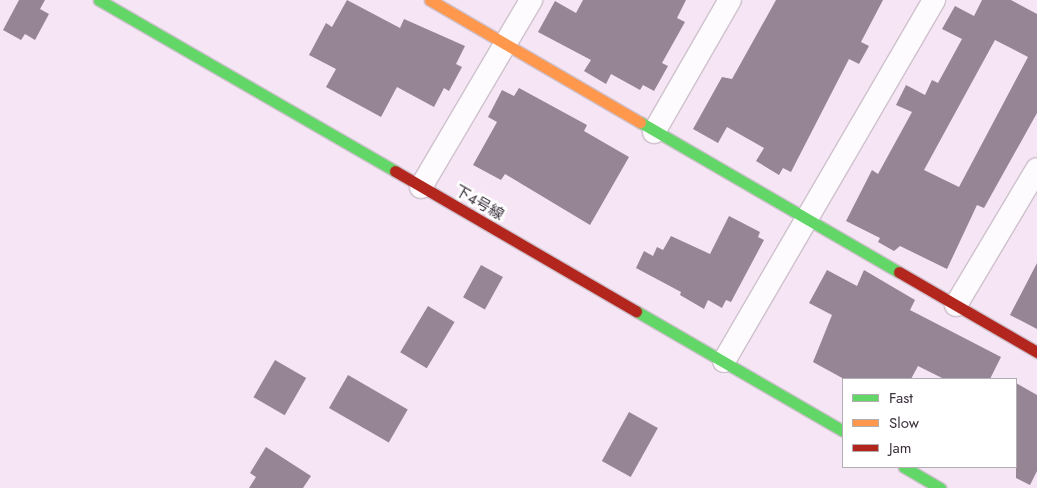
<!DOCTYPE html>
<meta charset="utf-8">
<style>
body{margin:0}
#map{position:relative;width:1037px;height:488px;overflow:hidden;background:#f6e6f5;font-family:Jost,"Noto Sans JP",sans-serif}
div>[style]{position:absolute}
.building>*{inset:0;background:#968595;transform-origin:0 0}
.roads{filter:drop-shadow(1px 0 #cec1cd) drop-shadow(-1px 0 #cec1cd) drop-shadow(0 1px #cec1cd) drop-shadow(0 -1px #cec1cd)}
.street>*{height:22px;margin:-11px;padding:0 11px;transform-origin:11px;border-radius:11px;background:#fefbfe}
.fast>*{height:11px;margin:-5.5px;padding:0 5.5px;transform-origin:5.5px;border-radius:5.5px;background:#63d668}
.slow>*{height:11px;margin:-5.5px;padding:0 5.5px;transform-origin:5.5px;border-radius:5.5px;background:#ff974d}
.jam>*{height:11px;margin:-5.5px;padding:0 5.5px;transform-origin:5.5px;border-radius:5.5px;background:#b3261e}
span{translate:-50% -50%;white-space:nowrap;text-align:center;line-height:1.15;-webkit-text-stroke:5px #fff;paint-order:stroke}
.street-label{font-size:15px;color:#3c323c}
.legend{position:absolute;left:842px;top:378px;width:175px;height:90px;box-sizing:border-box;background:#fff;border:1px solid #b1adb1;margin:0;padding:6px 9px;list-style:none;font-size:15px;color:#3c323c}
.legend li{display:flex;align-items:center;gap:10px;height:25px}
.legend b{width:25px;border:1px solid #b1adb1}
</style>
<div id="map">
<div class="building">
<i style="clip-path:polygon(19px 0,45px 0,40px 9px,49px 14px,35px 40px,25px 34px,21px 40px,3px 30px)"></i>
<i style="clip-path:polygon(347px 0,400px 28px,404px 19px,465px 46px,456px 64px,462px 67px,449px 91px,444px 88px,434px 107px,397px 87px,381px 117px,326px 87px,336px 69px,309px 55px,326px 23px,332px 27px)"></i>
<i style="clip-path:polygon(583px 0,686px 0,677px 18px,685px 22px,662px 63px,668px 66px,654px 91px,643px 85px,640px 90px,611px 74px,606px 84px,584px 71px,591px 60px,538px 32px,555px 1px,576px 13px)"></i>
<i style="clip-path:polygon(776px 0,883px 0,861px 42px,869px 46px,859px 64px,849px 59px,791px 172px,783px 168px,779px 175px,756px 161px,764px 148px,727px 127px,718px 143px,693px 129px,722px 77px,732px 79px)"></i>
<i style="clip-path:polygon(evenodd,982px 0,1011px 0,1037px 14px,1037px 113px,984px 208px,977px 205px,947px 269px,900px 246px,894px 251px,878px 242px,880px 238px,846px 221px,872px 170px,878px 174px,912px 112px,896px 105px,906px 85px,925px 95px,932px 80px,938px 83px,962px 39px,942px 29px,955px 6px,974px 16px,982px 0,995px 40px,1028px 57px,959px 187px,924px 170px,995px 40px)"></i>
<i style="clip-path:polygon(519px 88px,587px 125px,584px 131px,629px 157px,590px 225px,505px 174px,501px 180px,473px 165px,497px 122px,488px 117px,502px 90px,514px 96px)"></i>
<i style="clip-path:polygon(729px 216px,760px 232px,758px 237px,764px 240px,731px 302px,726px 300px,722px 308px,708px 300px,704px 309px,680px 295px,681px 292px,636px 268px,644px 251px,653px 256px,657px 247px,663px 250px,671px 236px,710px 254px)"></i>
<i style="clip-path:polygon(1037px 263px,1037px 329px,1010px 315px)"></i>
<i style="left:481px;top:265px;width:25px;height:37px;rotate:29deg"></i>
<i style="clip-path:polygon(827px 270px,857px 286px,864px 270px,915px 300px,910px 310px,1001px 357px,990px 379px,944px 379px,918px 366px,911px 379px,844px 379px,813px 362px,832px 315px,809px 303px)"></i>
<i style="left:428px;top:306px;width:31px;height:54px;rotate:31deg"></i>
<i style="left:275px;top:360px;width:36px;height:43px;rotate:30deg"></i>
<i style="left:348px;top:375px;width:69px;height:38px;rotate:30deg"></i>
<i style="clip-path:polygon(1016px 383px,1037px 395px,1037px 471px,1030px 485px,1016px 478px)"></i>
<i style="left:629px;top:412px;width:33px;height:56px;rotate:29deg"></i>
<i style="clip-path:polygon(266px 447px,311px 476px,303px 488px,249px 488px,256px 477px,250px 473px)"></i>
</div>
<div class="roads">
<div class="street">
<i style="left:654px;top:132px;width:152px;rotate:-60.1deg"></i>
<i style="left:421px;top:187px;width:217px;rotate:-59.5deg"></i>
<i style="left:956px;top:305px;width:158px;rotate:-59.2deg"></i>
<i style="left:724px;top:361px;width:418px;rotate:-59.8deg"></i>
</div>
<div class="fast">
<i style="left:99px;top:0;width:342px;rotate:30deg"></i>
<i style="left:640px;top:122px;width:299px;rotate:30.1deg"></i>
<i style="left:636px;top:311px;width:239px;rotate:30.1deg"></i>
<i style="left:904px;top:467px;width:42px;rotate:30.3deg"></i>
</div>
<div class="slow">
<i style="left:430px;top:0;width:243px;rotate:30.2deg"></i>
</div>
<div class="jam">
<i style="left:395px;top:171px;width:279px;rotate:30.2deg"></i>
<i style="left:899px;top:272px;width:160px;rotate:30.1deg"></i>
</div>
</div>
<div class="street-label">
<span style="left:479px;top:203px;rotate:30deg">下4号線</span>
</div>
<ul class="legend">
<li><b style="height:6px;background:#63d668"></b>Fast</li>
<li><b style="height:6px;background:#ff974d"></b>Slow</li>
<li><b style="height:6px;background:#b3261e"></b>Jam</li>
</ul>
</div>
